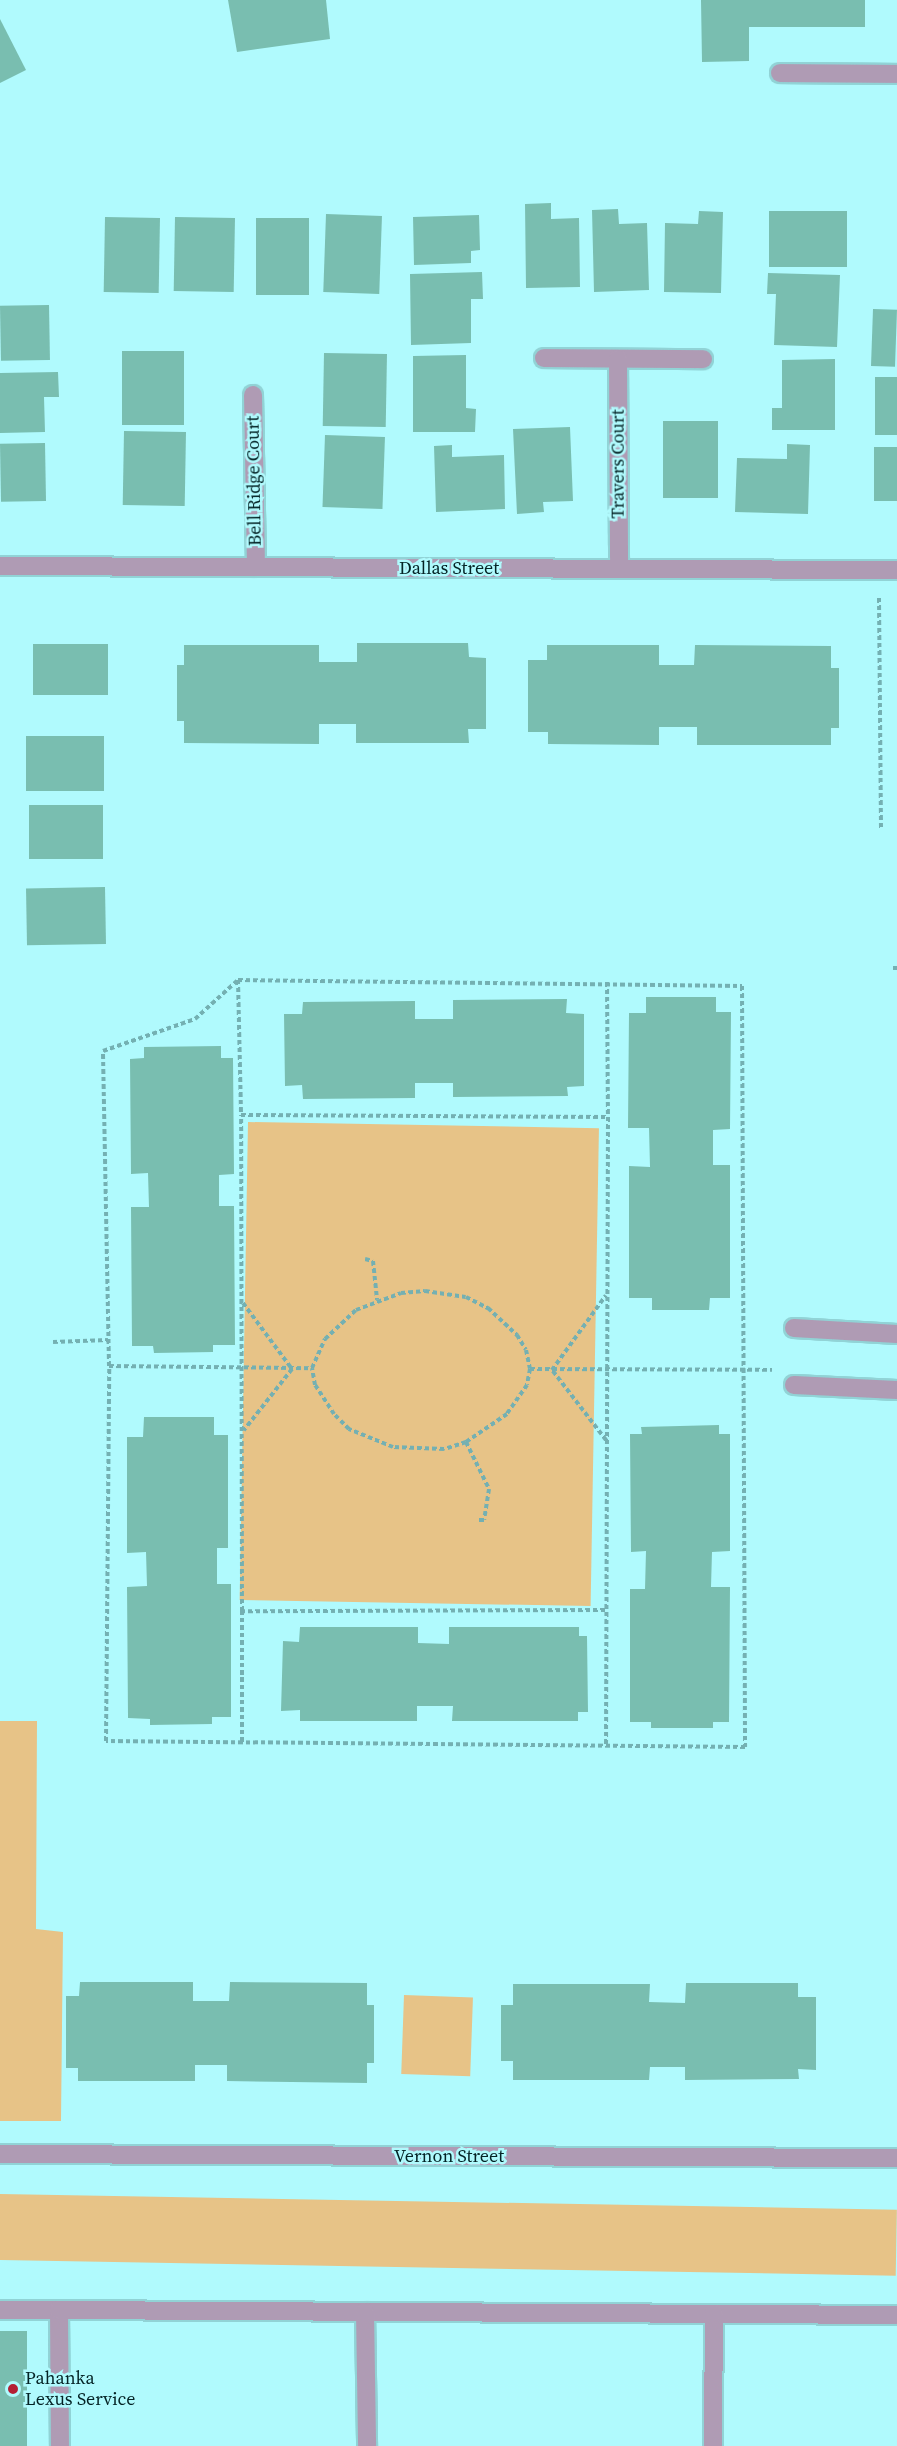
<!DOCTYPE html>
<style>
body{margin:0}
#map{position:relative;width:897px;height:2446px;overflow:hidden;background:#b0fafd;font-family:"Source Serif 4",serif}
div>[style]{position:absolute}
.green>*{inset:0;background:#e7c387;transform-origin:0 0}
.building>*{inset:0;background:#79beb0;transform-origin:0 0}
.path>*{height:4px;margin-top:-2px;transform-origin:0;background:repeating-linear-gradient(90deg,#74b0b2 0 4.5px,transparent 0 7.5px)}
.roads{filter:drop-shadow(2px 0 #91d3d6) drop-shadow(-2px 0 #91d3d6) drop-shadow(0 2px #91d3d6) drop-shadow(0 -2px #91d3d6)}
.minor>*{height:18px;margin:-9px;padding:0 9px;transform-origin:9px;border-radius:9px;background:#af9bb4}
.dots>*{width:16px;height:16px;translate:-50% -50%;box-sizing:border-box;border:3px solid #b0fafd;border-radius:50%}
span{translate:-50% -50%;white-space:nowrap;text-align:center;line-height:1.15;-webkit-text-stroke:5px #b0fafd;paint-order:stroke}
.street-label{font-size:18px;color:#042325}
.poi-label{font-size:18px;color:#042325}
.left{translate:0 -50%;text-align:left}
</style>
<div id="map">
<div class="green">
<i style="left:248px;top:1122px;width:351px;height:478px;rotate:1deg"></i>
<i style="clip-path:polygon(0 1721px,37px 1721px,36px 1929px,63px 1932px,61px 2121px,0 2121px)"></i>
<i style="left:404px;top:1995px;width:69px;height:79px;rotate:2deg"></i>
<i style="left:0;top:2194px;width:897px;height:66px;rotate:1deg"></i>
</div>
<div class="building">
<i style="clip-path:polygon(228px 0,326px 0,330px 39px,237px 52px)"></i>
<i style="clip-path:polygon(701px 0,865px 0,865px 27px,749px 27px,749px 61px,702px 62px)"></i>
<i style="clip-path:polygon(0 19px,26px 70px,0 83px)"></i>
<i style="clip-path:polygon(551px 203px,551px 219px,579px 218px,580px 287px,526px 288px,525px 204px)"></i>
<i style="clip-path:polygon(618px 209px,619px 224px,647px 223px,649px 290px,594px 292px,592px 210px)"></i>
<i style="clip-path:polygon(699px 211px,723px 212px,721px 293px,664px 292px,665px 223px,698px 224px)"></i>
<i style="left:847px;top:211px;width:56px;height:78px;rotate:90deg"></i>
<i style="left:326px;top:214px;width:56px;height:78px;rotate:2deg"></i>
<i style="clip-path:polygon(479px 215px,480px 250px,471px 251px,471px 263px,414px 265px,413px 217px)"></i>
<i style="left:105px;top:217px;width:55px;height:75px;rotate:1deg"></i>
<i style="left:175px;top:217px;width:60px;height:74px;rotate:1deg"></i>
<i style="left:256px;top:218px;width:53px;height:77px"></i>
<i style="clip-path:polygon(482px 272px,483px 299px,471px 299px,471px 343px,411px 345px,410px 274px)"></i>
<i style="clip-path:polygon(768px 273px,840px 275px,837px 347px,774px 345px,776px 294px,767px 294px)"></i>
<i style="left:49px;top:305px;width:55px;height:49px;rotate:89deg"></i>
<i style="left:873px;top:309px;width:24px;height:57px;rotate:2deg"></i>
<i style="left:122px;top:351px;width:62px;height:74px"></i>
<i style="left:324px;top:353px;width:63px;height:73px;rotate:1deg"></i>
<i style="clip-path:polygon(466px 355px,466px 408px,476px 409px,475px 432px,413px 432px,413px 356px)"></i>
<i style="clip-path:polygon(835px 359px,835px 430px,772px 430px,772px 408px,782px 408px,782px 360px)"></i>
<i style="clip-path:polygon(58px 372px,59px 397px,44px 397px,45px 432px,0 433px,0 373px)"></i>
<i style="left:897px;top:377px;width:58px;height:22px;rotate:90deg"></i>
<i style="left:718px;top:421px;width:77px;height:55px;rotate:90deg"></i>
<i style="clip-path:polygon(570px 427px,573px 501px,543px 502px,544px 512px,517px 514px,513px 429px)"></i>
<i style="left:124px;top:431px;width:62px;height:74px;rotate:1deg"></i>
<i style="left:325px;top:435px;width:60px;height:72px;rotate:2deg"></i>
<i style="left:45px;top:443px;width:58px;height:45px;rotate:89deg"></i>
<i style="clip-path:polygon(787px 444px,810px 445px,808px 514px,735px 512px,737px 458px,787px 459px)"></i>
<i style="clip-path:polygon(452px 445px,452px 457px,504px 455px,505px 509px,436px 512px,434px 446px)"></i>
<i style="left:874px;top:447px;width:23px;height:54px"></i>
<i style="clip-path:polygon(357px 643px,468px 643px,469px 657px,486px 658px,486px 729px,468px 729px,469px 743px,356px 743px,356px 724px,319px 724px,319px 744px,184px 743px,184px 721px,177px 721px,177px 665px,184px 665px,184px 645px,319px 645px,319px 662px,357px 662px)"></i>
<i style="left:108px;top:644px;width:51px;height:75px;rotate:90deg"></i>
<i style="clip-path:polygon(547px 645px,659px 645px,659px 665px,694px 665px,695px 645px,831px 646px,831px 668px,839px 668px,839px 728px,831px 728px,831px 745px,697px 745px,697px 727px,659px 727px,659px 745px,548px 744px,548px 732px,528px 732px,528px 660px,547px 660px)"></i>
<i style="left:104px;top:736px;width:55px;height:78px;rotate:90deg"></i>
<i style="left:29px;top:805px;width:74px;height:54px"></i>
<i style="left:105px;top:887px;width:57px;height:79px;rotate:89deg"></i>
<i style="clip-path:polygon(646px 997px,716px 997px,716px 1012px,731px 1012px,730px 1129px,713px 1130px,713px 1165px,730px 1165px,730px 1298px,710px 1298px,709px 1310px,652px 1310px,652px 1298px,629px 1298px,629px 1166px,650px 1167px,649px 1128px,628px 1128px,629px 1013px,646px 1013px)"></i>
<i style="clip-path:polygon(567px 999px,566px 1013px,584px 1014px,584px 1086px,567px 1087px,568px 1096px,453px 1097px,453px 1083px,415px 1083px,415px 1098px,303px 1099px,302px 1085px,285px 1086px,284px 1014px,302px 1014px,303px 1002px,415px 1001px,415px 1019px,453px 1019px,453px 1000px)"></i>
<i style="clip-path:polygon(221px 1046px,221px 1058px,233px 1058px,234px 1174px,219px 1175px,219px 1206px,234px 1206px,235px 1345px,213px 1345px,213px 1352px,154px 1353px,153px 1346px,132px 1346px,131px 1207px,149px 1207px,148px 1173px,131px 1174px,130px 1059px,144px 1058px,144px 1047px)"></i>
<i style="clip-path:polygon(144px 1417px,214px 1417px,214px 1435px,228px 1435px,228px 1548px,217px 1548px,217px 1584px,231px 1584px,231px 1717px,212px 1717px,212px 1724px,150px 1725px,150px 1719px,128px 1718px,127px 1587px,147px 1586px,146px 1552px,127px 1553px,127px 1437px,143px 1437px)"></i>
<i style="clip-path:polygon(719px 1425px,719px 1434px,730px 1434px,730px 1551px,712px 1552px,711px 1587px,730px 1587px,729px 1722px,713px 1722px,713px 1728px,651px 1728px,651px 1722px,630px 1722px,630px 1589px,645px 1589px,646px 1551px,631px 1552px,630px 1434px,642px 1434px,641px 1427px)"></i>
<i style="clip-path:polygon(300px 1627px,418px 1627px,418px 1643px,449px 1644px,449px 1627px,579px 1627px,579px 1636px,587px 1636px,588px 1712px,578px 1712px,578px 1721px,452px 1721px,453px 1706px,417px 1706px,417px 1721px,300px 1721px,300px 1710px,281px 1711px,283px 1641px,299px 1642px)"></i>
<i style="clip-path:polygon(80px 1982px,193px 1982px,193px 2001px,229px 2001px,230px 1982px,367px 1983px,367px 2005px,374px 2005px,374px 2063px,367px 2063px,367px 2083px,227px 2081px,227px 2065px,195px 2065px,195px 2081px,78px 2081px,78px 2068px,66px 2068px,66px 1996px,79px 1996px)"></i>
<i style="clip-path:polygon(686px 1983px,798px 1983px,798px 1997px,816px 1997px,816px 2070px,798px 2069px,799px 2079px,685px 2080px,685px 2067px,650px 2067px,649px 2080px,513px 2080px,513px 2061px,501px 2061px,501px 2005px,513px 2005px,513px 1984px,650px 1984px,649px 2002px,685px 2003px)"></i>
<i style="left:0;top:2331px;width:27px;height:115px"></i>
</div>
<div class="path">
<i style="left:879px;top:598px;width:230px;rotate:89.5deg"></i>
<i style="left:893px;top:968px;width:4px"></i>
<i style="left:238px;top:980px;width:504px;rotate:0.68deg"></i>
<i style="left:742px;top:986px;width:761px;rotate:89.77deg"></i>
<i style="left:745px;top:1747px;width:639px;rotate:-179.46deg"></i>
<i style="left:106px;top:1741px;width:375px;rotate:-89.5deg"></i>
<i style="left:109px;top:1366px;width:315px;rotate:-91.1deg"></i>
<i style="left:103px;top:1051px;width:97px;rotate:-19.2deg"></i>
<i style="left:195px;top:1019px;width:58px;rotate:-42.2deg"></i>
<i style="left:238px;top:980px;width:135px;rotate:88.7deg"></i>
<i style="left:607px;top:982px;width:135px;rotate:89.6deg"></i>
<i style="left:365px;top:1259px;width:8px;rotate:14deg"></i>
<i style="left:373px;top:1261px;width:39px;rotate:84deg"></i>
<i style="left:425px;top:1291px;width:41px;rotate:8.3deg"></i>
<i style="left:466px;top:1297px;width:25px;rotate:27deg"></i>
<i style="left:488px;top:1308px;width:40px;rotate:43deg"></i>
<i style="left:517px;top:1335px;width:17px;rotate:59deg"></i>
<i style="left:526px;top:1350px;width:19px;rotate:78deg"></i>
<i style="left:530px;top:1369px;width:16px;rotate:101deg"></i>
<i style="left:527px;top:1385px;width:35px;rotate:125deg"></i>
<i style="left:507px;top:1414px;width:50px;rotate:145.7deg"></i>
<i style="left:466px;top:1442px;width:23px;rotate:162deg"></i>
<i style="left:444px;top:1449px;width:51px;rotate:-177.8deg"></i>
<i style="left:393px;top:1447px;width:48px;rotate:-157.8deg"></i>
<i style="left:349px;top:1429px;width:21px;rotate:-135deg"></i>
<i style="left:334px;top:1414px;width:35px;rotate:-123deg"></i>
<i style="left:315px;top:1385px;width:17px;rotate:-100deg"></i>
<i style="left:312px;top:1368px;width:32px;rotate:-66deg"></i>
<i style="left:325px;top:1339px;width:42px;rotate:-43.1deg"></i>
<i style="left:356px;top:1310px;width:48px;rotate:-20.7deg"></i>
<i style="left:401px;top:1293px;width:24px;rotate:-5deg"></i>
<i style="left:243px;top:1303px;width:82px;rotate:53.4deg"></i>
<i style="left:292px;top:1369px;width:78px;rotate:128.2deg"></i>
<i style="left:53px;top:1342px;width:55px;rotate:-2.1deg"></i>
<i style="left:109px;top:1366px;width:203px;rotate:0.6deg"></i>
<i style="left:530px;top:1369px;width:242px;rotate:0.2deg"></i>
<i style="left:606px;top:1440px;width:88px;rotate:-127.6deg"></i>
<i style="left:552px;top:1370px;width:92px;rotate:-54.2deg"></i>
<i style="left:466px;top:1442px;width:52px;rotate:63.9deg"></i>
<i style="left:489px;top:1489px;width:31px;rotate:99deg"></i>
<i style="left:484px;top:1520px;width:5px;rotate:180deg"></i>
<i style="left:605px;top:1610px;width:363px;rotate:179.8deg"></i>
<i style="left:242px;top:1611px;width:496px;rotate:-90.1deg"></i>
<i style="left:241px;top:1115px;width:367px;rotate:0.3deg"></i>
<i style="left:608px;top:1117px;width:629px;rotate:90.18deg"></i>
<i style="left:242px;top:1742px;width:131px;rotate:-90deg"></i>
</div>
<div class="roads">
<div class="minor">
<i style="left:780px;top:73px;width:117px;rotate:0.5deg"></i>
<i style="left:544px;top:358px;width:159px;rotate:0.4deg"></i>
<i style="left:618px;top:359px;width:210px;rotate:89.7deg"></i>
<i style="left:253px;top:395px;width:172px;rotate:89deg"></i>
<i style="left:0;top:566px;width:897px;rotate:0.26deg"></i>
<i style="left:794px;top:1328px;width:103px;rotate:3.3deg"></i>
<i style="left:794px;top:1385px;width:103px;rotate:2.8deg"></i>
<i style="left:0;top:2154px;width:897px;rotate:0.26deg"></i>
<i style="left:0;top:2310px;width:59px"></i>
<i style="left:59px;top:2310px;width:136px;rotate:89.6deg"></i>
<i style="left:59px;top:2310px;width:838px;rotate:0.34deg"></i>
<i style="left:365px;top:2312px;width:134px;rotate:89.1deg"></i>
<i style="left:713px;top:2446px;width:132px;rotate:-89.6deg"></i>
</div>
</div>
<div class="dots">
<i style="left:13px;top:2389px;background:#b32035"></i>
</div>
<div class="street-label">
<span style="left:618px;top:464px;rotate:-90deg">Travers Court</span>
<span style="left:254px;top:481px;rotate:-91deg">Bell Ridge Court</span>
<span style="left:449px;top:568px">Dallas Street</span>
<span style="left:449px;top:2156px">Vernon Street</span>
</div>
<div class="poi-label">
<span class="left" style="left:25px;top:2389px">Pahanka<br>Lexus Service</span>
</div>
</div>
